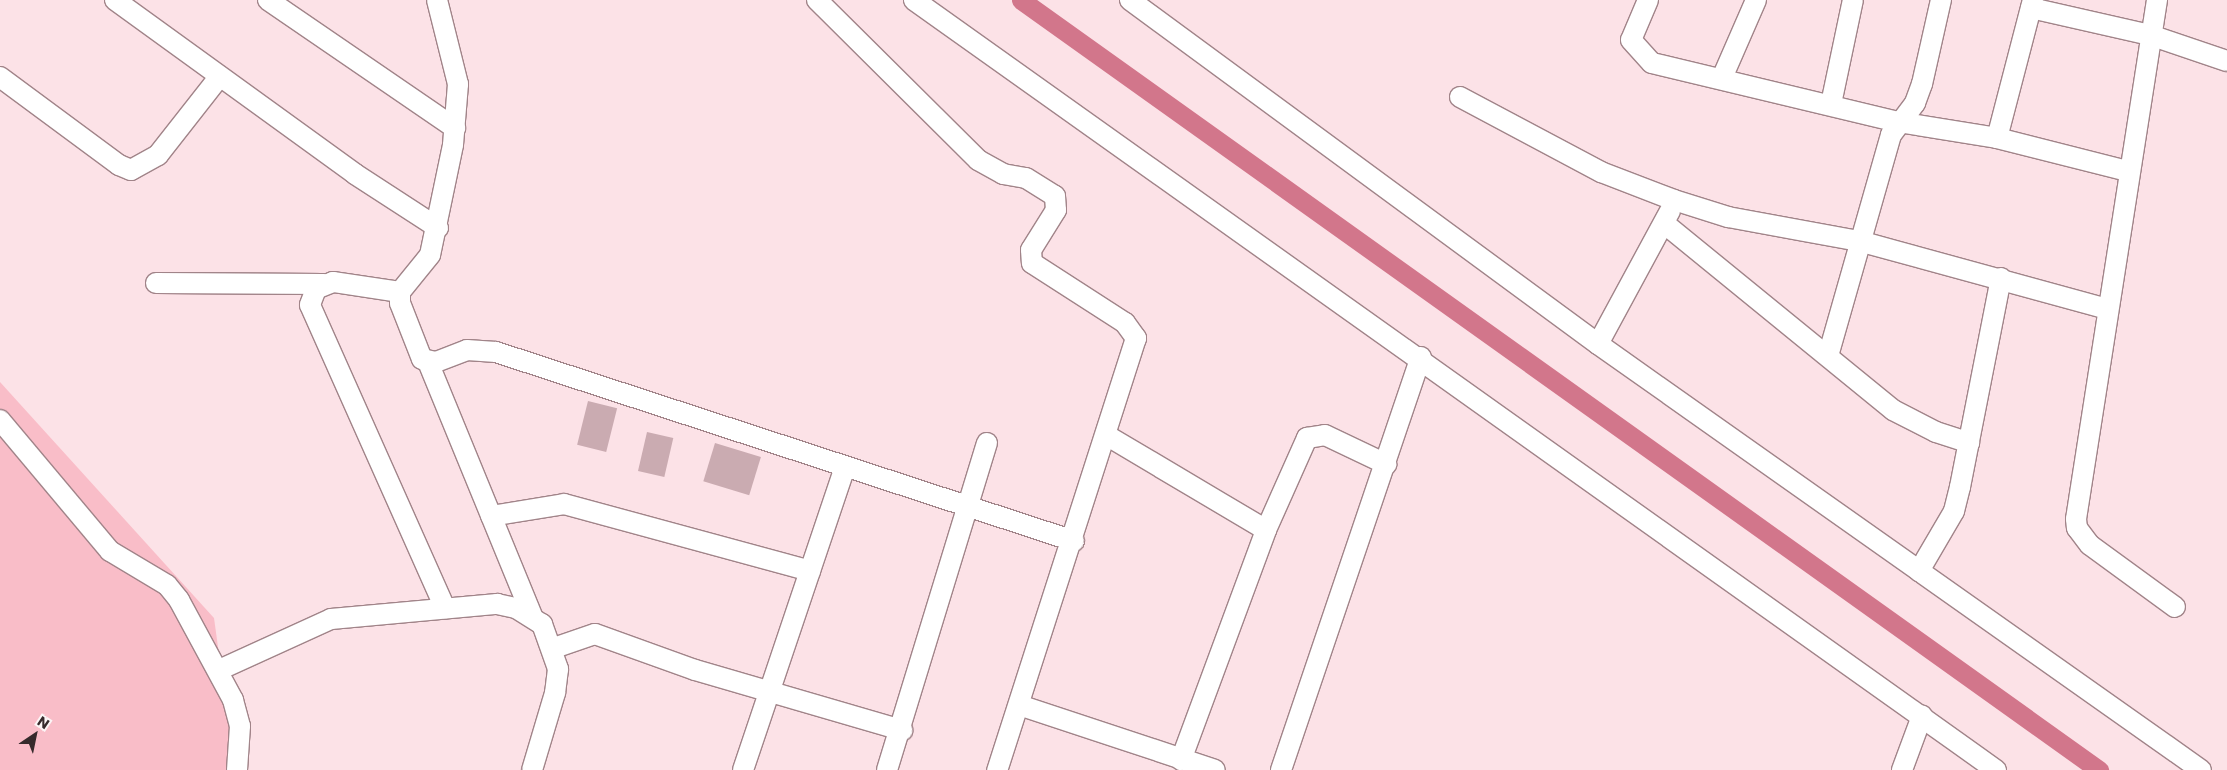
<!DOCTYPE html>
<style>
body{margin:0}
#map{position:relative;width:2227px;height:770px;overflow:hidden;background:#fce2e7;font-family:Poppins,sans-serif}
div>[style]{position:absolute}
.green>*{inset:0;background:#f9bdc8}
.canal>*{height:19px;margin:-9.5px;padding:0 9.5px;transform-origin:9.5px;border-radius:9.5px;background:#d2768b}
.building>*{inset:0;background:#caabb1;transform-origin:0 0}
.roads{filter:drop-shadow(1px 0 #a18489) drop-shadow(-1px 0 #a18489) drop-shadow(0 1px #a18489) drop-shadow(0 -1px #a18489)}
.minor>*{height:20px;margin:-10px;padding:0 10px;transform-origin:10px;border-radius:10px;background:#fff}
span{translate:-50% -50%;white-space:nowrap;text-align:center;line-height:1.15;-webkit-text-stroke:5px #fcf5f6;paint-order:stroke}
.north{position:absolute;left:10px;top:710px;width:50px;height:50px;-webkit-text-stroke:4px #fcf5f6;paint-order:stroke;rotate:34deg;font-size:14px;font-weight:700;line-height:20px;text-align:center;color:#362a2c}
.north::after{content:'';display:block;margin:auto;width:18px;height:22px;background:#362a2c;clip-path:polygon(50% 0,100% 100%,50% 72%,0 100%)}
</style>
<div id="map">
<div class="green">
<i style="clip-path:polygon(0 382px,214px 618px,235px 770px,0 770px)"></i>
</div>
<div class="canal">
<i style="left:1021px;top:0;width:1325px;rotate:35.54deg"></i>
</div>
<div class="building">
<i style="left:588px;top:401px;width:30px;height:45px;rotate:14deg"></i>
<i style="left:647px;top:432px;width:27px;height:40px;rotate:13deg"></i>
<i style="left:715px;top:443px;width:48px;height:40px;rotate:17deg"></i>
</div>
<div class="roads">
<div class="minor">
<i style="left:115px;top:0;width:296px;rotate:35.9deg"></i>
<i style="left:355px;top:174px;width:99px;rotate:33deg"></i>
<i style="left:268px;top:0;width:227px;rotate:34.4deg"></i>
<i style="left:437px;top:0;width:87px;rotate:76deg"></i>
<i style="left:458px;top:84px;width:61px;rotate:94.7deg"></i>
<i style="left:453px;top:145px;width:112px;rotate:101.8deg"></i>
<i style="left:430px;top:255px;width:48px;rotate:129deg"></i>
<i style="left:400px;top:292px;width:11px;rotate:90deg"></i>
<i style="left:400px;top:303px;width:60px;rotate:68.6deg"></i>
<i style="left:422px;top:359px;width:14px;rotate:12deg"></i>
<i style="left:436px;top:362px;width:33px;rotate:-21deg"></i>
<i style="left:467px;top:350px;width:29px;rotate:4deg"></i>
<i style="left:496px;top:352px;width:608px;rotate:18.11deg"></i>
<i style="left:817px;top:0;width:227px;rotate:44.8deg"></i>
<i style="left:978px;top:160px;width:29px;rotate:29deg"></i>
<i style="left:1003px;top:174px;width:23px;rotate:10deg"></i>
<i style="left:1026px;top:178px;width:34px;rotate:32deg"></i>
<i style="left:1055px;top:196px;width:14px;rotate:86deg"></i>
<i style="left:1056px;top:210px;width:47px;rotate:122deg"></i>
<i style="left:1031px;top:250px;width:13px;rotate:86deg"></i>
<i style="left:1032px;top:263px;width:111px;rotate:32.8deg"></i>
<i style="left:1125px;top:323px;width:19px;rotate:54deg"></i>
<i style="left:1136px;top:338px;width:454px;rotate:107.8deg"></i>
<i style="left:914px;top:0;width:1328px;rotate:35.44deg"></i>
<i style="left:1130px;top:0;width:581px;rotate:36.32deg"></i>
<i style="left:1598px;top:344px;width:738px;rotate:35.24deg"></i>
<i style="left:1648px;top:0;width:43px;rotate:113deg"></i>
<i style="left:1631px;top:40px;width:31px;rotate:48deg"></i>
<i style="left:1652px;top:63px;width:253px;rotate:13.5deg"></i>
<i style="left:1898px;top:122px;width:100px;rotate:9.2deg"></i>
<i style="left:1997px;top:138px;width:134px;rotate:14.2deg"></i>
<i style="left:2157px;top:0;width:525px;rotate:98.87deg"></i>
<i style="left:2076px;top:519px;width:9px;rotate:84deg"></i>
<i style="left:2077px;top:528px;width:21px;rotate:53deg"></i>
<i style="left:2090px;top:545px;width:105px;rotate:36.1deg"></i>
<i style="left:2031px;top:8px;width:122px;rotate:12.8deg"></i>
<i style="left:2150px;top:35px;width:81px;rotate:18.7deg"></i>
<i style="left:0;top:77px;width:148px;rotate:36.5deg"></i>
<i style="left:119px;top:165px;width:13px;rotate:23deg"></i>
<i style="left:131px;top:170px;width:31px;rotate:-29deg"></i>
<i style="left:158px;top:155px;width:100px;rotate:-51.9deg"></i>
<i style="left:1722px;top:78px;width:85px;rotate:-66.4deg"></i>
<i style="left:1460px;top:97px;width:160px;rotate:28deg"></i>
<i style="left:1601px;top:172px;width:78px;rotate:21deg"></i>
<i style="left:1674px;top:200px;width:57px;rotate:17.5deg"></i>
<i style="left:1728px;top:217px;width:133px;rotate:10.4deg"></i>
<i style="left:1859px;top:241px;width:257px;rotate:15.3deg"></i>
<i style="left:1831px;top:104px;width:106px;rotate:-78.1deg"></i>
<i style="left:1997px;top:138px;width:143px;rotate:-75.4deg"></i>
<i style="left:1665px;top:224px;width:294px;rotate:39.2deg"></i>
<i style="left:1893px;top:410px;width:48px;rotate:27.1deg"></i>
<i style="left:1936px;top:432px;width:35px;rotate:18deg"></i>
<i style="left:156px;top:283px;width:168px;rotate:0.3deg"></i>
<i style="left:400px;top:292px;width:68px;rotate:-171.5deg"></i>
<i style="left:333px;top:282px;width:18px;rotate:158deg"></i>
<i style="left:316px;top:289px;width:17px;rotate:111deg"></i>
<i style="left:310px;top:305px;width:332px;rotate:66deg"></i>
<i style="left:1598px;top:344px;width:151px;rotate:-61.6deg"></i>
<i style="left:1828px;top:356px;width:230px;rotate:-74.1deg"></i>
<i style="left:1891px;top:135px;width:40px;rotate:-53deg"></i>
<i style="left:1915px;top:103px;width:20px;rotate:-70deg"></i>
<i style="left:1922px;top:84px;width:86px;rotate:-77.3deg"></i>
<i style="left:428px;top:362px;width:274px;rotate:67.7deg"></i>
<i style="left:0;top:420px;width:171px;rotate:50deg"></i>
<i style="left:110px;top:551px;width:66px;rotate:30.8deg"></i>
<i style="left:167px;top:585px;width:19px;rotate:51deg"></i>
<i style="left:179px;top:600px;width:114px;rotate:61.6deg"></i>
<i style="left:233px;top:700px;width:27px;rotate:75deg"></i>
<i style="left:240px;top:726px;width:44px;rotate:93.9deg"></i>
<i style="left:1106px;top:435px;width:186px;rotate:30.7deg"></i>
<i style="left:491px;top:516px;width:74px;rotate:-9.3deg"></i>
<i style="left:564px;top:504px;width:255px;rotate:15.2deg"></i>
<i style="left:1919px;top:571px;width:69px;rotate:-59.7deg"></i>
<i style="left:1954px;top:511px;width:25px;rotate:-76deg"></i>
<i style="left:1960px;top:487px;width:213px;rotate:-78.9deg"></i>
<i style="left:554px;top:648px;width:43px;rotate:-18.9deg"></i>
<i style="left:595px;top:634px;width:106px;rotate:19.8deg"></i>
<i style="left:695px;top:670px;width:216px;rotate:16.2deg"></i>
<i style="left:219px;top:670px;width:123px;rotate:-24.5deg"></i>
<i style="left:331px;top:619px;width:167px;rotate:-5.2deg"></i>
<i style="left:497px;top:604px;width:19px;rotate:12deg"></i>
<i style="left:516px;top:608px;width:31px;rotate:32deg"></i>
<i style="left:542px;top:624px;width:48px;rotate:70.4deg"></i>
<i style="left:558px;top:669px;width:24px;rotate:97deg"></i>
<i style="left:555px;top:693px;width:80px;rotate:106.6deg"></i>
<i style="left:1019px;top:705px;width:206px;rotate:18.3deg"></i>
<i style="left:1181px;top:760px;width:245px;rotate:-69.7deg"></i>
<i style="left:1266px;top:530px;width:101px;rotate:-66deg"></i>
<i style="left:1307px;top:438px;width:18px;rotate:-9deg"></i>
<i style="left:1325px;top:435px;width:68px;rotate:25.4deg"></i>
<i style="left:743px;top:770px;width:320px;rotate:-71.4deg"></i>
<i style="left:887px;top:770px;width:342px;rotate:-73deg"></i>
<i style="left:1281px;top:770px;width:436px;rotate:-71.3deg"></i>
<i style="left:1902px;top:770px;width:58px;rotate:-69.7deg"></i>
</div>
</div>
<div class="north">N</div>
</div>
